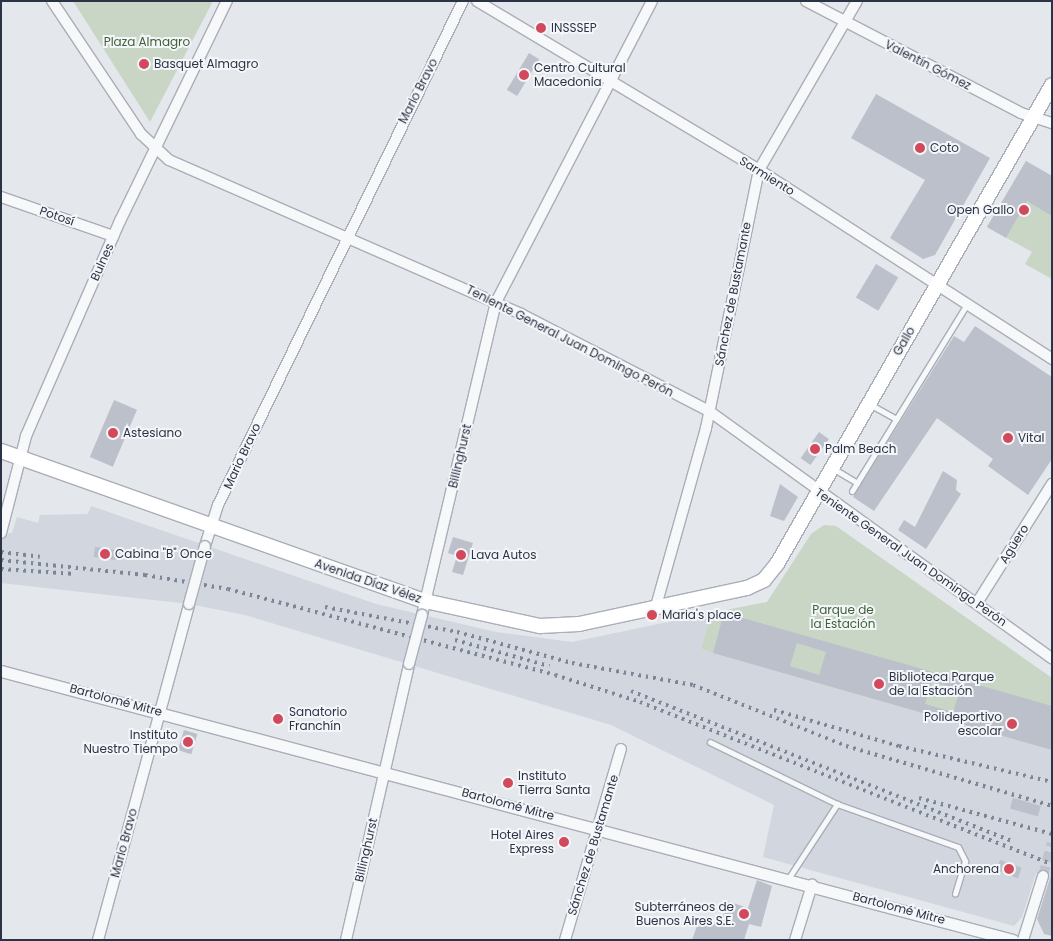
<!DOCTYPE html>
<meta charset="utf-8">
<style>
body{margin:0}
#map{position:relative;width:1053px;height:941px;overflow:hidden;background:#e4e7ec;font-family:Poppins,sans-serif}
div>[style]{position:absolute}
.built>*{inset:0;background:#d2d6de}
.green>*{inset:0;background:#c9d6c5}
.building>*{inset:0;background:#bbc0ca;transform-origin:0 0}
.minor-tunnel>*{height:10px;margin-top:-5px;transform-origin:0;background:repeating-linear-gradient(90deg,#bfc3cb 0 10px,transparent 0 15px)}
.roads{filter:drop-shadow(1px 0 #a9aeb7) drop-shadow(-1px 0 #a9aeb7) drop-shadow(0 1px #a9aeb7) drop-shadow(0 -1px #a9aeb7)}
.service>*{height:5px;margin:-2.5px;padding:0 2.5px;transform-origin:2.5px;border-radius:2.5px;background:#f7f8fa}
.minor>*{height:10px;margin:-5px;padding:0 5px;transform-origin:5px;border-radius:5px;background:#f7f8fa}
.tertiary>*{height:11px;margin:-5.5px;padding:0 5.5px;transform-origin:5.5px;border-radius:5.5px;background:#f7f8fa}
.secondary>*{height:14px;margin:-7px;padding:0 7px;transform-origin:7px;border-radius:7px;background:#fff}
.rail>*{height:4px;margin-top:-2px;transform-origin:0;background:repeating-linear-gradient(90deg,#7d8696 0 2.5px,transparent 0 7.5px)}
.bridges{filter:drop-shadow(1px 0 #a9aeb7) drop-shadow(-1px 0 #a9aeb7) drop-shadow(0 1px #a9aeb7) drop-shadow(0 -1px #a9aeb7)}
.minor-bridge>*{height:10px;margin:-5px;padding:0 5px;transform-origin:5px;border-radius:5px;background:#f7f8fa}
.dots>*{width:14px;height:14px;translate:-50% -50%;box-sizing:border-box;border:2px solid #f4f6f9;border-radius:50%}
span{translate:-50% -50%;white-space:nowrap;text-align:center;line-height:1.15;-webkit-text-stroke:4px #f4f6f9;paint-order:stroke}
.poi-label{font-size:12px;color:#2b3445}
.left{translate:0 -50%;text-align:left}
.right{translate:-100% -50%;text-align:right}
.park-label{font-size:12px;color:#3f6138}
.street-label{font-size:12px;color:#2b3445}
.frame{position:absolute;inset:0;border:2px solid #2b3445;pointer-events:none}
</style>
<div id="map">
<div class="built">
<i style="clip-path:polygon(91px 506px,376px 604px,496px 632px,572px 642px,711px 613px,701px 649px,1052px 750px,1052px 879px,1036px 873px,1022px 917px,1014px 926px,763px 857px,774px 805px,611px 725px,245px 615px,189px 604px,1px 583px,1px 534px,12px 533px,17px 517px,38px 523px,40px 515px,88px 514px)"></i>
</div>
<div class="green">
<i style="clip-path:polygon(73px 1px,213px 1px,150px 122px)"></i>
<i style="clip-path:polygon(1026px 161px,1052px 176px,1052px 279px,1025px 264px,1032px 252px,987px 227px)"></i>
<i style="clip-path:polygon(824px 525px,836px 526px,1052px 678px,1052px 750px,701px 649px,711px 613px,767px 602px,811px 534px)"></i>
</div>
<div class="building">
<i style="left:529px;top:53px;width:12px;height:43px;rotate:31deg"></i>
<i style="clip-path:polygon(876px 94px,990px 158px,935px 255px,923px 259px,890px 238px,925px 180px,851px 138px)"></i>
<i style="clip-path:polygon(1026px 161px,1052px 176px,1052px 216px,1027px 201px,1006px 238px,987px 227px)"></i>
<i style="left:876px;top:264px;width:26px;height:39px;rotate:31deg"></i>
<i style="clip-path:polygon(975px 326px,1052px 377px,1052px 459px,1028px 495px,988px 466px,993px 459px,937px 418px,874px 511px,853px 497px,954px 336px,964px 342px)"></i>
<i style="left:114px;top:400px;width:25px;height:62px;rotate:23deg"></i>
<i style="left:819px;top:432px;width:12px;height:32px;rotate:35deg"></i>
<i style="clip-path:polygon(943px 471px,957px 480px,956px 490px,961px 494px,926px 549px,898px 530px,904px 520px,915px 527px)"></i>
<i style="clip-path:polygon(780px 484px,798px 497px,784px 521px,770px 516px)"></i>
<i style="clip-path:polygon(453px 537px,473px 543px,463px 575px,452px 572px,457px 556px,448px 553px)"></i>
<i style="left:95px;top:547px;width:22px;height:10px;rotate:8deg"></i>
<i style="clip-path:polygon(evenodd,732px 615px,1052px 706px,1052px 750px,713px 653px,723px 616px,732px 615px,797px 643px,826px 652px,819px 675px,790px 666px,797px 643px,732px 615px,932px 681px,960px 690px,953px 712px,925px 704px,932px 681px)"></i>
<i style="left:184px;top:730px;width:14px;height:21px;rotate:17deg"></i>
<i style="left:1013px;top:798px;width:29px;height:11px;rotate:16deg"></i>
<i style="left:1000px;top:860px;width:23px;height:11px;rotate:20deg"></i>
<i style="clip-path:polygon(1050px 878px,1052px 878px,1052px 936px,1044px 934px,1037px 919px)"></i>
<i style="clip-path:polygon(757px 880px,772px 886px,761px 927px,749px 924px,744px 940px,692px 940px,699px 920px,721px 925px,727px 901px,748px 908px)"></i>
</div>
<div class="minor-tunnel">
<i style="left:1043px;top:876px;width:34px;rotate:-75deg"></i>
</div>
<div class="roads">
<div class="service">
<i style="left:871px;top:405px;width:29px;rotate:29deg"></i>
<i style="left:834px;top:469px;width:27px;rotate:31deg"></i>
<i style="left:852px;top:491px;width:220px;rotate:-58.4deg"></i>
<i style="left:710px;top:742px;width:141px;rotate:26deg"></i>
<i style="left:837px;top:804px;width:128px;rotate:19.6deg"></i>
<i style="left:958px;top:847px;width:16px;rotate:63deg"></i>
<i style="left:965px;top:861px;width:34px;rotate:107deg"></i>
<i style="left:788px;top:879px;width:90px;rotate:-56.8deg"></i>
</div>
<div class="minor">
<i style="left:52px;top:1px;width:160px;rotate:56.2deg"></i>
<i style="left:141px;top:134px;width:38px;rotate:43deg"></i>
<i style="left:169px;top:160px;width:384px;rotate:23.6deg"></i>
<i style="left:521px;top:314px;width:212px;rotate:27.3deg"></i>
<i style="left:709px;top:411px;width:423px;rotate:35.8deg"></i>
<i style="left:477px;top:1px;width:329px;rotate:30.9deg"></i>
<i style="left:759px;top:170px;width:349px;rotate:32.8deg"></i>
<i style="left:806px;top:1px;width:242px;rotate:27.5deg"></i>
<i style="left:1021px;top:113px;width:33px;rotate:18deg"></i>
<i style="left:1px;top:197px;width:119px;rotate:19.2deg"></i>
<i style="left:1px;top:533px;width:100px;rotate:-75.5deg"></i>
<i style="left:26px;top:436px;width:235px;rotate:-66.4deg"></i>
<i style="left:120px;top:221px;width:245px;rotate:-64.1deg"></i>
<i style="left:205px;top:546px;width:43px;rotate:-72.4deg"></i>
<i style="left:218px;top:505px;width:560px;rotate:-64.08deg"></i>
<i style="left:977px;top:603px;width:141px;rotate:-57.8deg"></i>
<i style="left:656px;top:606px;width:185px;rotate:-74.3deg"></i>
<i style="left:706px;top:428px;width:263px;rotate:-78.4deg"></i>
<i style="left:759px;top:170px;width:195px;rotate:-59.9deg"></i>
<i style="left:422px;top:615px;width:322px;rotate:-76.7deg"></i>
<i style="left:496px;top:302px;width:339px;rotate:-62.6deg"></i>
<i style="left:98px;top:940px;width:348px;rotate:-74.8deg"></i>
<i style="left:346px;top:940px;width:283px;rotate:-77.1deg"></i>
<i style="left:565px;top:940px;width:199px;rotate:-73.7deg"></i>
<i style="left:795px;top:940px;width:58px;rotate:-72.8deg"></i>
<i style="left:1023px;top:940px;width:67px;rotate:-72.6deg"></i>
</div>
<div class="tertiary">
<i style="left:1px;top:671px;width:1047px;rotate:14.89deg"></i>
</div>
<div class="secondary">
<i style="left:1px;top:451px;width:450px;rotate:19.5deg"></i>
<i style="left:425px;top:601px;width:118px;rotate:12.3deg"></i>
<i style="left:540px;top:626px;width:39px;rotate:-3deg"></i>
<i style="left:579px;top:624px;width:172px;rotate:-12.1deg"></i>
<i style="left:747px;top:588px;width:19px;rotate:-25deg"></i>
<i style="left:764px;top:580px;width:21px;rotate:-51deg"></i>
<i style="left:777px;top:564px;width:552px;rotate:-60.14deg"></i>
</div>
</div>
<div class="rail">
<i style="left:1px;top:552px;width:39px;rotate:7deg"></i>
<i style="left:1px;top:560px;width:145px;rotate:5.9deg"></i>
<i style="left:145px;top:575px;width:84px;rotate:9.6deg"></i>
<i style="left:228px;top:589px;width:338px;rotate:14.7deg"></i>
<i style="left:555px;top:675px;width:89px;rotate:17.6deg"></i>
<i style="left:640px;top:702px;width:443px;rotate:21.5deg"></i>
<i style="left:1px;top:569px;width:75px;rotate:3.8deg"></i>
<i style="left:325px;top:607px;width:134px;rotate:10.7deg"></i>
<i style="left:457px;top:632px;width:119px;rotate:15.1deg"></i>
<i style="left:572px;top:663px;width:123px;rotate:10.3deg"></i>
<i style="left:693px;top:685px;width:165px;rotate:21.7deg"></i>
<i style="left:846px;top:746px;width:215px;rotate:16.2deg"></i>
<i style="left:455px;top:640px;width:98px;rotate:15.5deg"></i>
<i style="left:631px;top:691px;width:409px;rotate:21.5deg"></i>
<i style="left:774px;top:710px;width:130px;rotate:16.1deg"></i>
<i style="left:899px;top:746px;width:157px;rotate:13.2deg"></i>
<i style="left:919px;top:798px;width:138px;rotate:15.1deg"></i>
</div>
<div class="bridges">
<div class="minor-bridge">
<i style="left:189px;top:604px;width:60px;rotate:-74.6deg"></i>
<i style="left:409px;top:664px;width:51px;rotate:-75.1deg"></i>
</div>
</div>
<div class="dots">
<i style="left:541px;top:28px;background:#d1495b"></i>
<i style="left:144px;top:64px;background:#d1495b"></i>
<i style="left:524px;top:75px;background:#d1495b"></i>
<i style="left:920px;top:148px;background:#d1495b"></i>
<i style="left:1024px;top:210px;background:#d1495b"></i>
<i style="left:113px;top:433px;background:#d1495b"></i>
<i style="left:1008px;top:438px;background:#d1495b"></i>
<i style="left:815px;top:449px;background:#d1495b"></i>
<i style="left:105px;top:554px;background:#d1495b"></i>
<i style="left:461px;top:555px;background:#d1495b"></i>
<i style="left:652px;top:615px;background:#d1495b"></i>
<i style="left:879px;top:684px;background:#d1495b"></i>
<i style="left:278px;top:719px;background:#d1495b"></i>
<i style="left:1012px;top:724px;background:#d1495b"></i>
<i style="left:188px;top:742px;background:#d1495b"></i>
<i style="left:508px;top:783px;background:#d1495b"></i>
<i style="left:564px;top:842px;background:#d1495b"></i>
<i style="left:1009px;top:869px;background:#d1495b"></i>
<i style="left:744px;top:914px;background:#d1495b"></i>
</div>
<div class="poi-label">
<span class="left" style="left:551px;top:28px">INSSSEP</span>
<span class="left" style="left:154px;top:64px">Basquet Almagro</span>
<span class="left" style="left:534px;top:75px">Centro Cultural<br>Macedonia</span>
<span class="left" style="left:930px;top:148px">Coto</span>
<span class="right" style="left:1014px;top:210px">Open Gallo</span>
<span class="left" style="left:123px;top:433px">Astesiano</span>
<span class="left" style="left:1018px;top:438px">Vital</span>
<span class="left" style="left:825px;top:449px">Palm Beach</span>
<span class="left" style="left:115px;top:554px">Cabina "B" Once</span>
<span class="left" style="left:471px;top:555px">Lava Autos</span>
<span class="left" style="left:662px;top:615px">Maria's place</span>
<span class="left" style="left:889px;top:684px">Biblioteca Parque<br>de la Estación</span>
<span class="left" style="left:289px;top:719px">Sanatorio<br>Franchín</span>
<span class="right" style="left:1002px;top:724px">Polideportivo<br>escolar</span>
<span class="right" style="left:178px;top:742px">Instituto<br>Nuestro Tiempo</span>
<span class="left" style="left:518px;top:783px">Instituto<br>Tierra Santa</span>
<span class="right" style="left:554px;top:842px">Hotel Aires<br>Express</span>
<span class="right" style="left:999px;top:869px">Anchorena</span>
<span class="right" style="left:734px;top:914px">Subterráneos de<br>Buenos Aires S.E.</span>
</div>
<div class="park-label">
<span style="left:147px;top:42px">Plaza Almagro</span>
<span style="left:843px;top:617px">Parque de<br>la Estación</span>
</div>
<div class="street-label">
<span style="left:928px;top:65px;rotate:27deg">Valentín Gómez</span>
<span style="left:418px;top:91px;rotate:-63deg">Mario Bravo</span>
<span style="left:767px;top:176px;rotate:32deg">Sarmiento</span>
<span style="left:57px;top:216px;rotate:19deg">Potosí</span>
<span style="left:102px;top:262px;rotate:-66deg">Bulnes</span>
<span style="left:733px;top:294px;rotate:-79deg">Sánchez de Bustamante</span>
<span style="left:570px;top:341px;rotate:27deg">Teniente General Juan Domingo Perón</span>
<span style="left:904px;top:341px;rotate:-60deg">Gallo</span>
<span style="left:242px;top:456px;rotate:-65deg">Mario Bravo</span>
<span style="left:460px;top:456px;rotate:-77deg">Billinghurst</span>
<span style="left:1014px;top:544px;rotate:-58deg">Agüero</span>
<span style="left:911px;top:557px;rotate:35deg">Teniente General Juan Domingo Perón</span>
<span style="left:368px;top:581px;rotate:19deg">Avenida Díaz Vélez</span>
<span style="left:116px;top:700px;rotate:15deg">Bartolomé Mitre</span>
<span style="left:508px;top:804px;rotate:15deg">Bartolomé Mitre</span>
<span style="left:124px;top:843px;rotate:-75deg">Mario Bravo</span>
<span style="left:593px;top:845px;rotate:-73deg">Sánchez de Bustamante</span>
<span style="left:366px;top:850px;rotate:-77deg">Billinghurst</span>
<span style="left:899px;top:908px;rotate:15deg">Bartolomé Mitre</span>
</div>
<div class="frame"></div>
</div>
